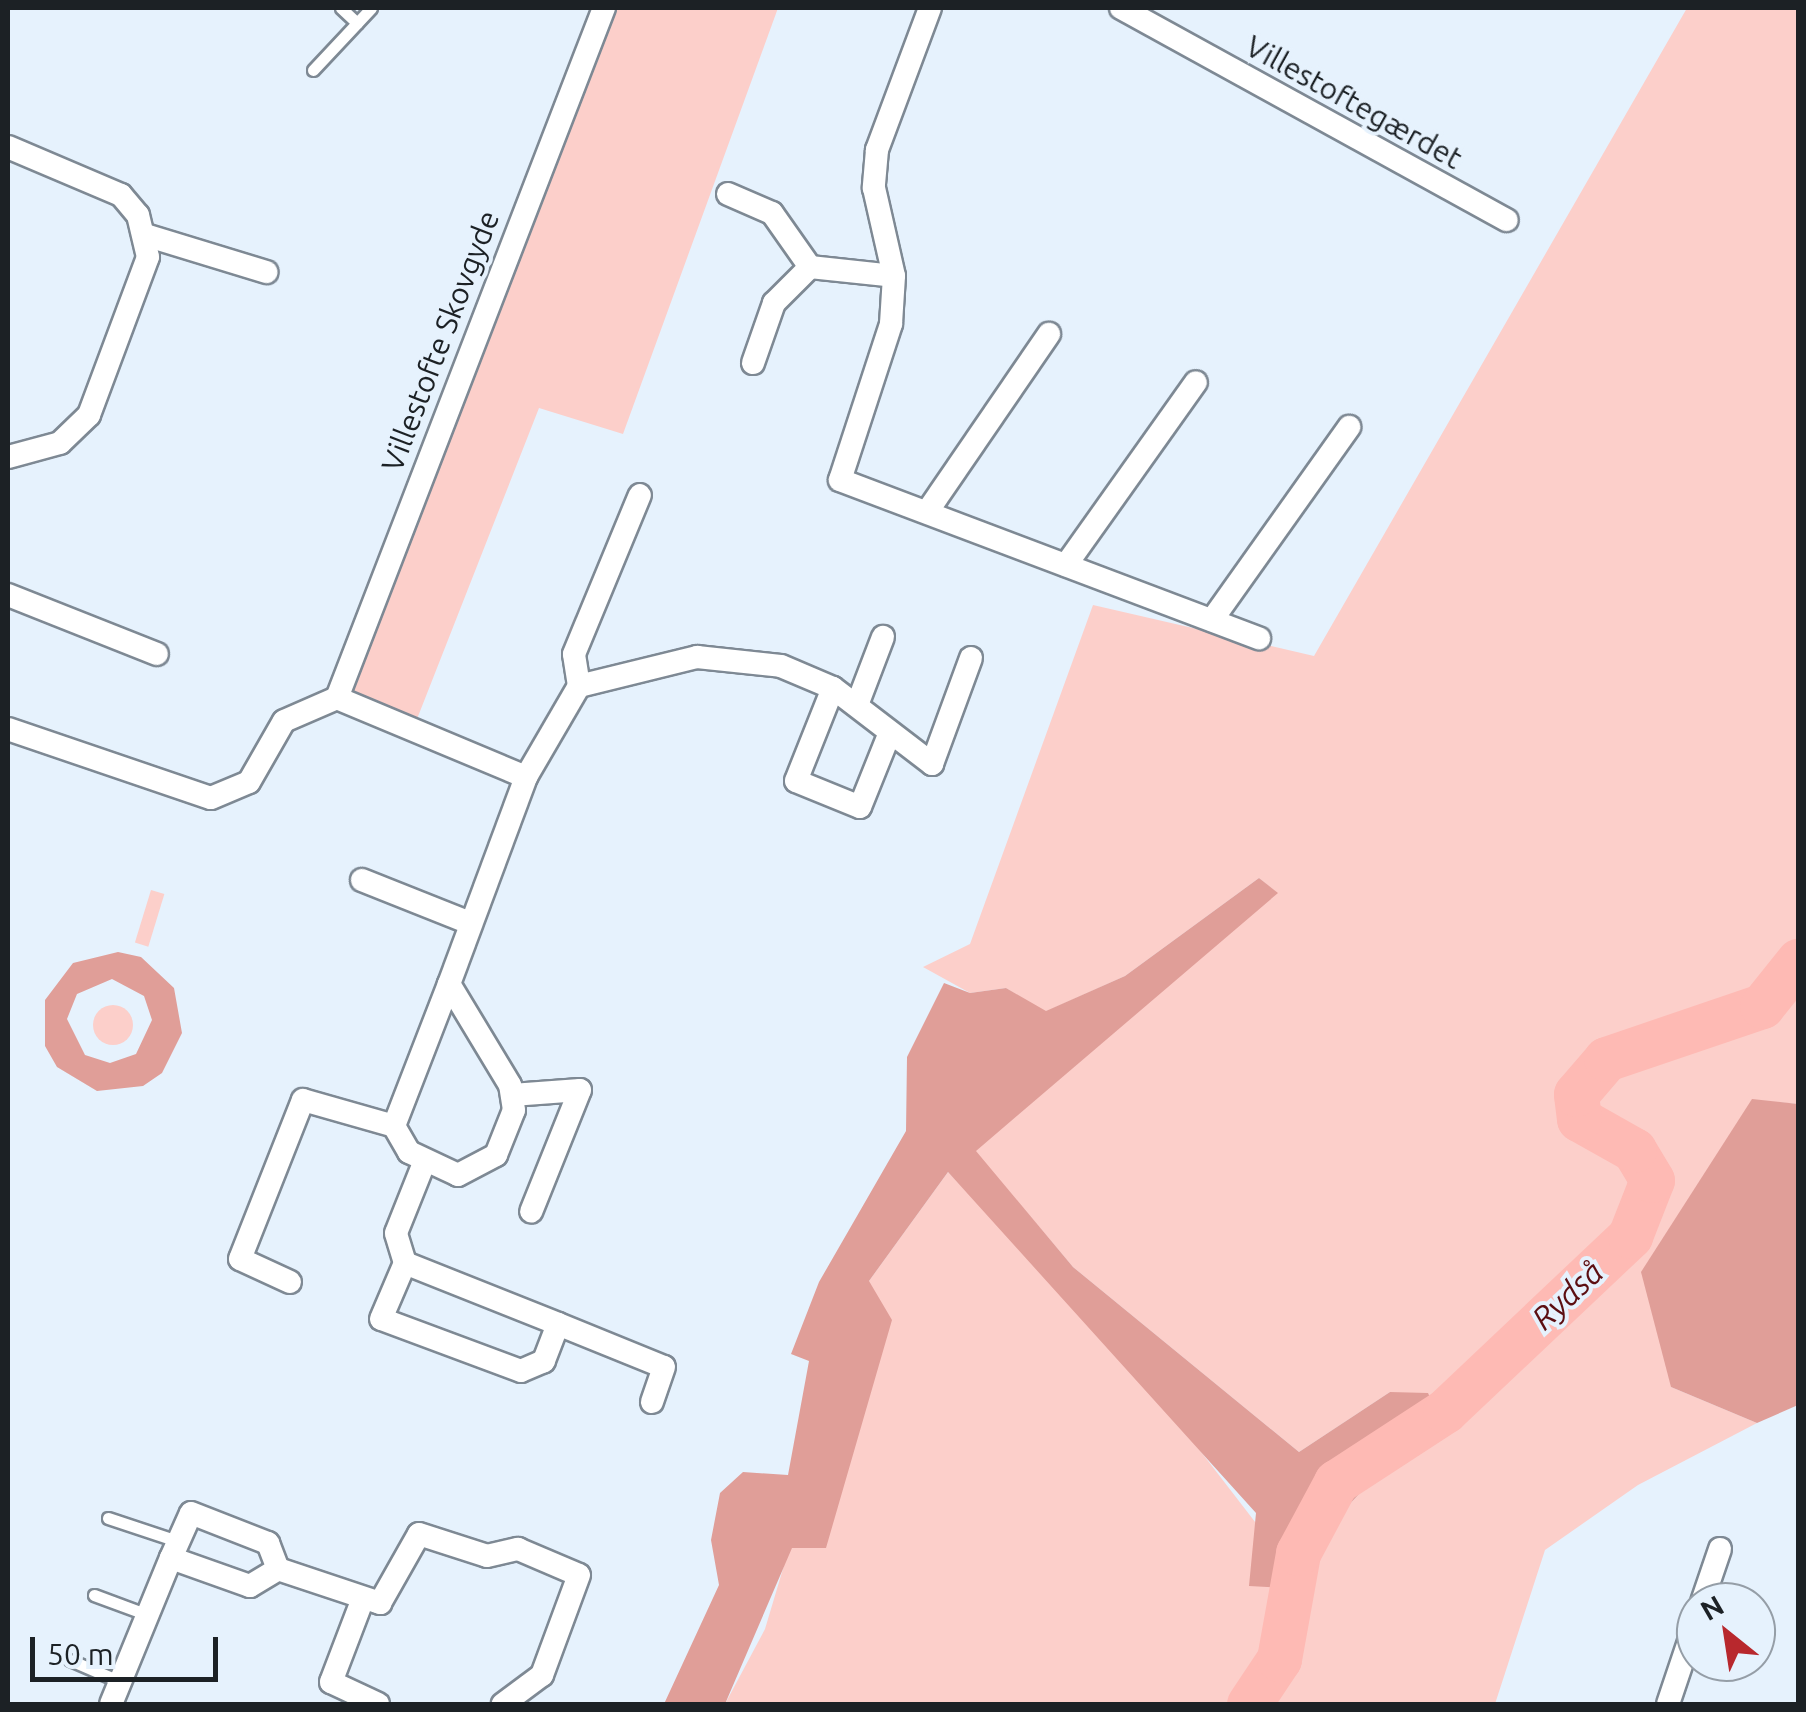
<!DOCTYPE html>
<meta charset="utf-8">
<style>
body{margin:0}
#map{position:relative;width:1806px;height:1712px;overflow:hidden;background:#e6f2fd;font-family:Ubuntu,sans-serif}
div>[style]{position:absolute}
.green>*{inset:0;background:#fccfca;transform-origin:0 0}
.round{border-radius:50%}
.forest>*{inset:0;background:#e09e98}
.river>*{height:45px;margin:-22.5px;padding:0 22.5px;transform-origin:22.5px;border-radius:22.5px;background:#febab4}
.roads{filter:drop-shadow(2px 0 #7e8994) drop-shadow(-2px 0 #7e8994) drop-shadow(0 2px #7e8994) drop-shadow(0 -2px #7e8994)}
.lane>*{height:11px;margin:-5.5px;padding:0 5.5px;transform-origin:5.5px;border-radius:5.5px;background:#fff}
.street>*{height:22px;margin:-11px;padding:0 11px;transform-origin:11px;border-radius:11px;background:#fff}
span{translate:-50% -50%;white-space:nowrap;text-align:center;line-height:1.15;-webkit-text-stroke:8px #e6f2fd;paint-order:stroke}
.street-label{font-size:30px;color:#1c2125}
.water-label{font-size:32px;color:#5c0e11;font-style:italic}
.frame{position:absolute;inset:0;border:10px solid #1c2125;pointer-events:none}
.north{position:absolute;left:1676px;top:1582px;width:100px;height:100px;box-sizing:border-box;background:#e6f2fd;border:2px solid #959ea7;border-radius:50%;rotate:330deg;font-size:28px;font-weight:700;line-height:40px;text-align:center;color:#1c2125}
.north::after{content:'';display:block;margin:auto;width:35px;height:45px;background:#b8282d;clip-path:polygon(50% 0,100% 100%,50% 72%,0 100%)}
.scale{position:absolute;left:30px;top:1637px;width:188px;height:45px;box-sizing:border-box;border:5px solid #1c2125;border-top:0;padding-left:12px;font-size:30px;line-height:35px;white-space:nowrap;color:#1c2125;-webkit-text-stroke:8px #e6f2fd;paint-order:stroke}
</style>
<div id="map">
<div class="green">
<i style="clip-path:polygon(617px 8px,778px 8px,623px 434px,539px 408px,417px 719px,347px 692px)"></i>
<i style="clip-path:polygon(1687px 8px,1798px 8px,1798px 1104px,1752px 1100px,1671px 1387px,1757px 1423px,1638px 1485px,1545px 1550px,1495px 1704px,725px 1704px,765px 1629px,869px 1281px,948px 1172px,1151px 1387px,1306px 1588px,1332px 1523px,1373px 1479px,1446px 1433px,1390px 1392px,1299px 1452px,1073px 1267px,975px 1151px,1277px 893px,1259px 878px,1125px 976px,1045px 1012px,1006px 988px,970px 993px,923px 967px,970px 944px,1093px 605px,1314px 656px)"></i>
<i style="left:151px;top:890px;width:14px;height:55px;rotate:17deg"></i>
<i class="round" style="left:93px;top:1005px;width:40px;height:40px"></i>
</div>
<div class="forest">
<i style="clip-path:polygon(1259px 878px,1278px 893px,976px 1151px,1073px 1267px,1299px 1452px,1390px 1392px,1428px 1393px,1446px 1433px,1373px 1479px,1332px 1523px,1306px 1589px,1249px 1586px,1256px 1513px,948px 1172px,869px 1281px,892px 1320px,826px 1548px,792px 1548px,725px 1704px,664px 1704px,719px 1585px,711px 1540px,720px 1493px,743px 1472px,788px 1475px,809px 1361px,791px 1354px,819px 1282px,906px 1131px,907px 1057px,944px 983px,970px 993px,1006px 988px,1046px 1011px,1125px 976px)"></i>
<i style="clip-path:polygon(evenodd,118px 952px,141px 957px,174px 988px,182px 1033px,162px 1073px,143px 1086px,97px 1091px,57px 1067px,45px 1046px,45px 1000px,73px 963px,118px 952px,112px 979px,144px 996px,152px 1020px,136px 1054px,110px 1063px,85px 1055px,67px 1019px,77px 994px,112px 979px)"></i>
<i style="clip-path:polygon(1752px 1099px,1798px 1104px,1798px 1405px,1757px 1423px,1671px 1387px,1641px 1272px)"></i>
</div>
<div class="river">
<i style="left:1249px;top:1704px;width:54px;rotate:-56.3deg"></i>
<i style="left:1279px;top:1659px;width:108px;rotate:-79.8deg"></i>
<i style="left:1298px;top:1553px;width:81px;rotate:-61.8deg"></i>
<i style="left:1336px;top:1482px;width:130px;rotate:-33.1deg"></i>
<i style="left:1445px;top:1411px;width:255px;rotate:-43.4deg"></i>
<i style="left:1630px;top:1236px;width:60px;rotate:-68.6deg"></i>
<i style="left:1652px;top:1180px;width:35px;rotate:-121deg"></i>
<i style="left:1634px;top:1150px;width:63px;rotate:-150.6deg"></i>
<i style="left:1579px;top:1119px;width:25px;rotate:-97deg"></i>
<i style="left:1576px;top:1094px;width:46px;rotate:-49.4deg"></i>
<i style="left:1606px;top:1059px;width:165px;rotate:-18.8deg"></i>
<i style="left:1762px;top:1006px;width:58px;rotate:-51.3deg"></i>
</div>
<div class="roads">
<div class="lane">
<i style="left:341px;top:8px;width:22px;rotate:43deg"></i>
<i style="left:313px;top:70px;width:85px;rotate:-46.9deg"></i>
<i style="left:108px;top:1518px;width:73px;rotate:18.4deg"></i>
<i style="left:94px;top:1595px;width:58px;rotate:20.3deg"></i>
<i style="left:70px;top:1660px;width:56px;rotate:23.3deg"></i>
</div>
<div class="street">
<i style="left:930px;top:8px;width:152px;rotate:110.5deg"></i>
<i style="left:877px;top:150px;width:38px;rotate:95deg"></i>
<i style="left:874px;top:188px;width:90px;rotate:77.2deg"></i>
<i style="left:894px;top:276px;width:48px;rotate:93.6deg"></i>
<i style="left:891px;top:324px;width:164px;rotate:108.1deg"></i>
<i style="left:840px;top:480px;width:448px;rotate:20.7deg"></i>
<i style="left:1121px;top:8px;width:440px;rotate:28.8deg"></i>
<i style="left:8px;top:147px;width:123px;rotate:23deg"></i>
<i style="left:121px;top:195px;width:26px;rotate:50deg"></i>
<i style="left:138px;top:215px;width:43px;rotate:76.6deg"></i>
<i style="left:148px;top:257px;width:169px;rotate:110.5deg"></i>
<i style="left:89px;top:415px;width:40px;rotate:136deg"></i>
<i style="left:60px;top:443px;width:54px;rotate:164.9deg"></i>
<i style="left:728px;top:194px;width:48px;rotate:23.4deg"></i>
<i style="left:772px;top:213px;width:66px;rotate:54.9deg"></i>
<i style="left:810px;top:267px;width:84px;rotate:6.1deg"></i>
<i style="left:145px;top:235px;width:127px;rotate:17deg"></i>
<i style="left:753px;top:363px;width:64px;rotate:-70.7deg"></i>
<i style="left:774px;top:303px;width:51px;rotate:-45deg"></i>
<i style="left:927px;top:512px;width:216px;rotate:-55.6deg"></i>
<i style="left:1066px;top:565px;width:224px;rotate:-54.6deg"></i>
<i style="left:8px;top:595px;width:160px;rotate:21.6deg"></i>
<i style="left:1212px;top:620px;width:237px;rotate:-54.6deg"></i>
<i style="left:579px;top:686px;width:32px;rotate:-99deg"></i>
<i style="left:574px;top:654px;width:172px;rotate:-67.5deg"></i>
<i style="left:833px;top:688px;width:100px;rotate:111.7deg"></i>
<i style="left:796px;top:781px;width:69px;rotate:22.1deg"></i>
<i style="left:860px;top:807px;width:78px;rotate:-68.1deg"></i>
<i style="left:337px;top:698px;width:740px;rotate:-68.85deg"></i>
<i style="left:857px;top:705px;width:73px;rotate:-69.1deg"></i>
<i style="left:8px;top:729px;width:214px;rotate:18.8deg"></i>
<i style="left:211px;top:798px;width:41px;rotate:-22.8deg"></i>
<i style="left:249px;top:782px;width:70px;rotate:-60.2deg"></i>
<i style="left:284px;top:721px;width:58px;rotate:-23.5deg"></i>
<i style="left:337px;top:698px;width:205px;rotate:22.7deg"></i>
<i style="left:362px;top:880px;width:116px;rotate:21.7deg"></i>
<i style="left:449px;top:984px;width:152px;rotate:111.2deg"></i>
<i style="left:394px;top:1126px;width:30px;rotate:60deg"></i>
<i style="left:409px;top:1152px;width:54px;rotate:25.1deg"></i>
<i style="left:458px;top:1175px;width:43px;rotate:-27.8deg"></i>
<i style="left:496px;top:1155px;width:48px;rotate:-68.2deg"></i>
<i style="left:514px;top:1110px;width:25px;rotate:-99deg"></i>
<i style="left:510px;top:1085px;width:118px;rotate:-121.1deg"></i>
<i style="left:449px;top:984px;width:221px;rotate:-69.6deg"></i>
<i style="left:526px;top:777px;width:105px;rotate:-59.8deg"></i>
<i style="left:579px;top:686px;width:122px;rotate:-13.8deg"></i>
<i style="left:697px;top:657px;width:84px;rotate:6.1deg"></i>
<i style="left:781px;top:666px;width:56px;rotate:22.9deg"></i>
<i style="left:833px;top:688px;width:125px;rotate:37.5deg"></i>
<i style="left:932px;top:764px;width:113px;rotate:-69.8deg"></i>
<i style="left:512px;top:1095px;width:68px;rotate:-4.2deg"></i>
<i style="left:580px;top:1090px;width:131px;rotate:111.9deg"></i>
<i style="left:405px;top:1263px;width:165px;rotate:21.7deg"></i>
<i style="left:558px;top:1324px;width:40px;rotate:111deg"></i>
<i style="left:544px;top:1361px;width:25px;rotate:157deg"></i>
<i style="left:521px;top:1371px;width:149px;rotate:-159.6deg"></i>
<i style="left:381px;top:1319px;width:61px;rotate:-66.8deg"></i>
<i style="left:405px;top:1263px;width:31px;rotate:-107deg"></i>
<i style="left:396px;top:1233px;width:75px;rotate:-68.2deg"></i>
<i style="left:290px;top:1282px;width:55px;rotate:-155.3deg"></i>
<i style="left:240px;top:1259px;width:171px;rotate:-68.4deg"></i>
<i style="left:303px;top:1100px;width:95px;rotate:15.9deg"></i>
<i style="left:558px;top:1324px;width:114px;rotate:22.1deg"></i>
<i style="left:664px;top:1367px;width:37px;rotate:109deg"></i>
<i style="left:171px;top:1558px;width:49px;rotate:-66deg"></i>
<i style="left:191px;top:1513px;width:83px;rotate:21.3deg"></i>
<i style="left:268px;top:1543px;width:28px;rotate:69deg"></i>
<i style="left:362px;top:1601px;width:87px;rotate:110.9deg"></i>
<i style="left:331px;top:1682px;width:52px;rotate:25.1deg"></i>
<i style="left:1702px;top:1602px;width:56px;rotate:-71.2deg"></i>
<i style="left:111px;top:1704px;width:158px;rotate:-67.7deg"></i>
<i style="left:171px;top:1558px;width:84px;rotate:19.5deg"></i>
<i style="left:250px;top:1586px;width:33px;rotate:-31deg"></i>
<i style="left:278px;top:1569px;width:108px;rotate:18.4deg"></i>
<i style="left:380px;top:1603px;width:79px;rotate:-60.5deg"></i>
<i style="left:419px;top:1534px;width:71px;rotate:17.9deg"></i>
<i style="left:487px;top:1556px;width:32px;rotate:-13deg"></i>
<i style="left:518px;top:1549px;width:66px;rotate:23.1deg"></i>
<i style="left:579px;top:1575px;width:107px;rotate:110.3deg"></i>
<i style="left:542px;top:1675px;width:49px;rotate:143.4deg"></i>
<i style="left:1668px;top:1704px;width:88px;rotate:-71.4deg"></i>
</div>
</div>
<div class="street-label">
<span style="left:1354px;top:102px;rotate:29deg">Villestoftegærdet</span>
<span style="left:440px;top:341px;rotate:-69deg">Villestofte Skovgyde</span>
</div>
<div class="water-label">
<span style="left:1567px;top:1295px;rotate:-43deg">Rydså</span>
</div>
<div class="frame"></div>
<div class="north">N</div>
<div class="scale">50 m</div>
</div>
